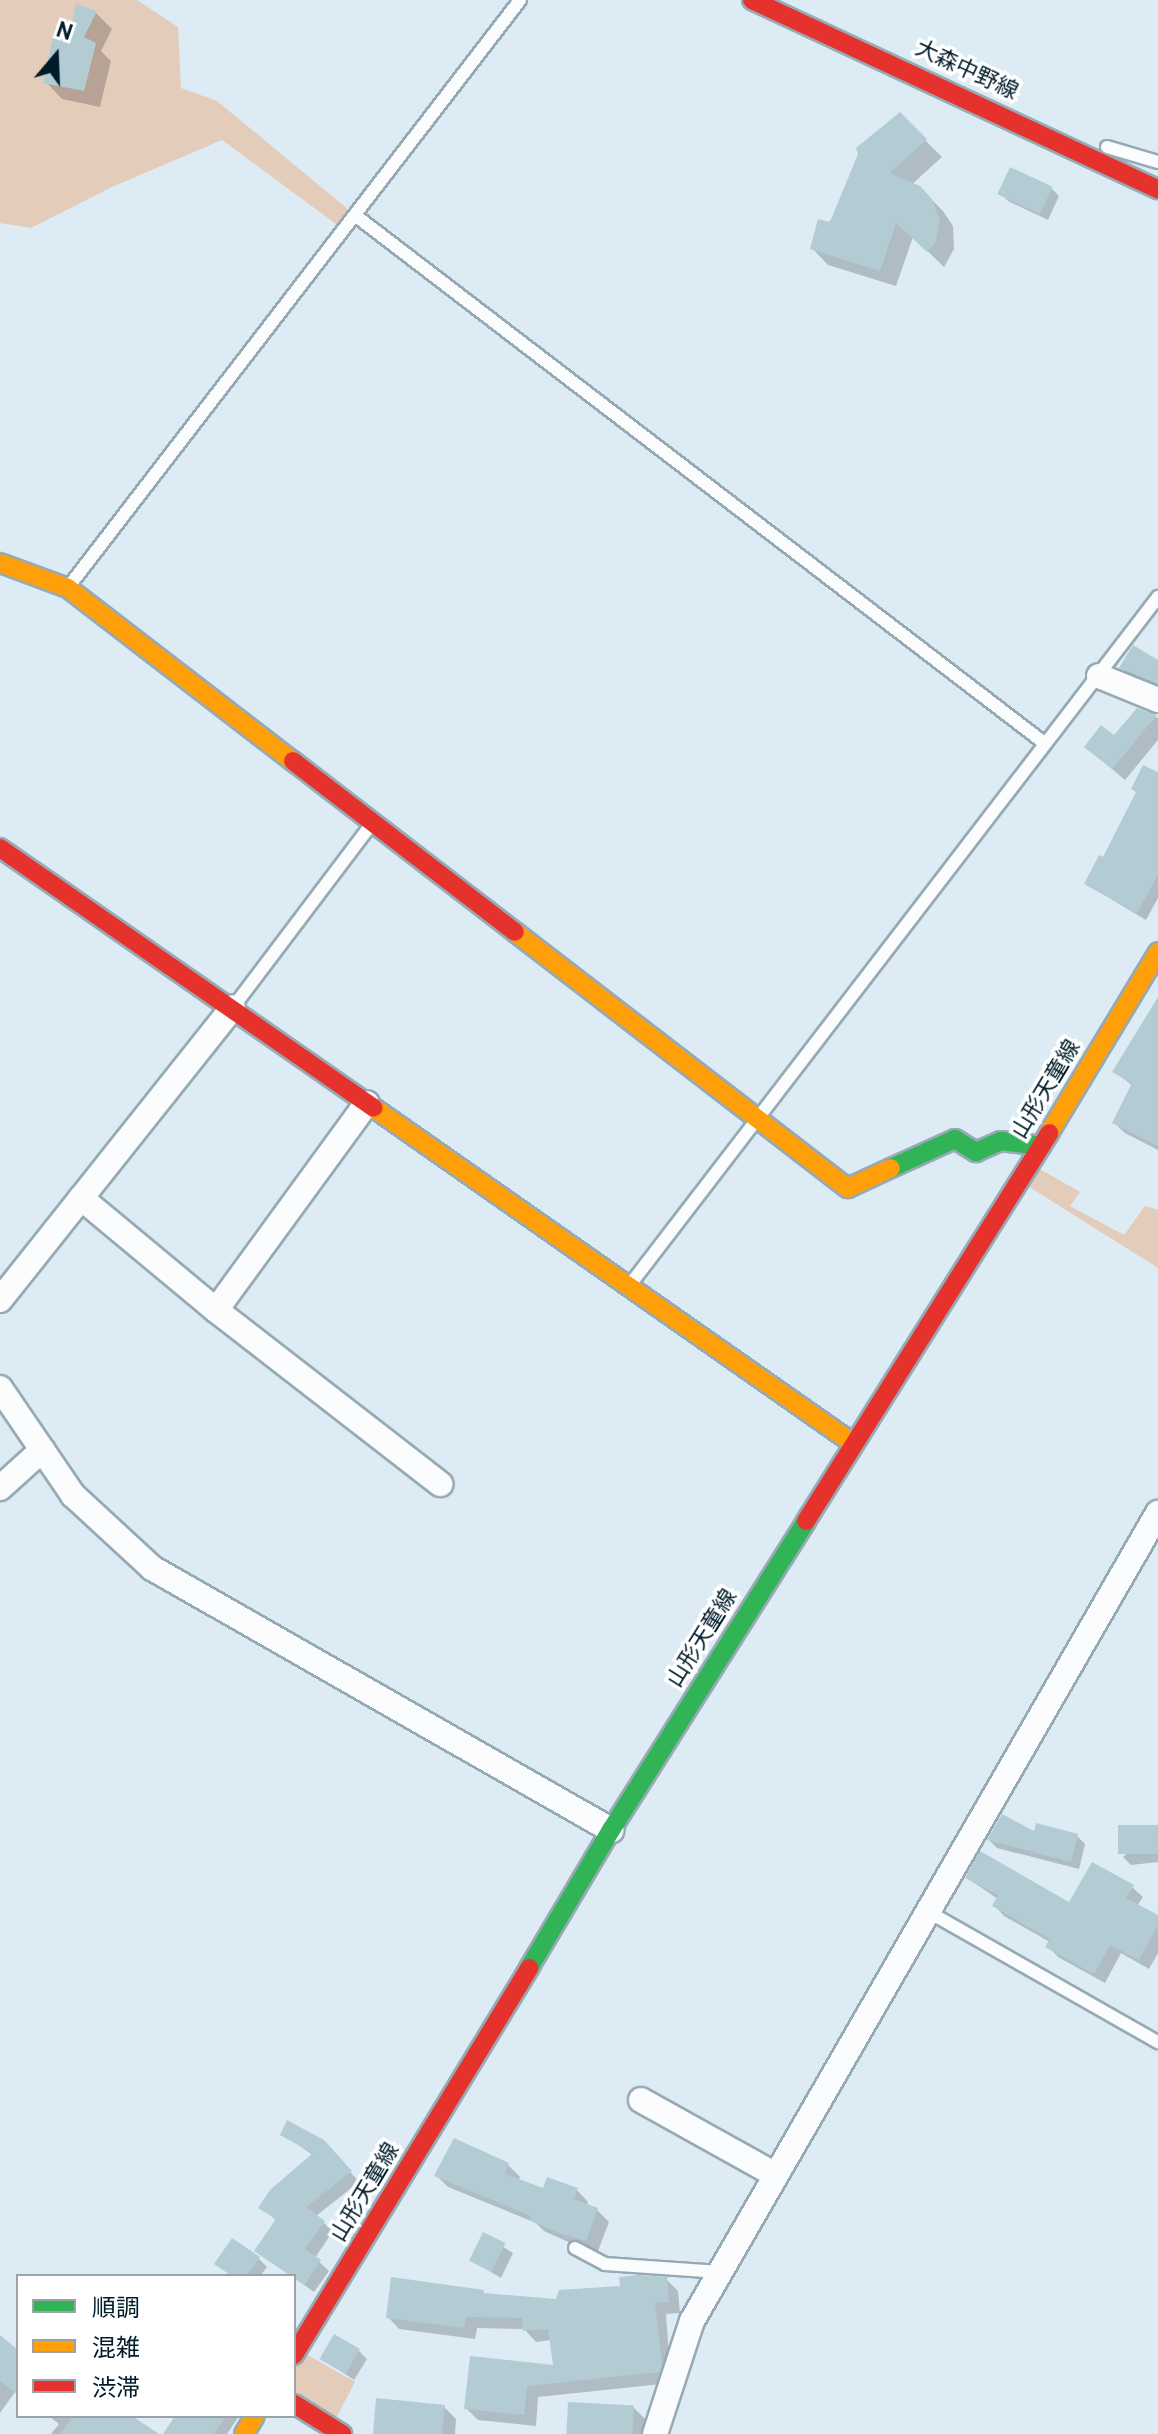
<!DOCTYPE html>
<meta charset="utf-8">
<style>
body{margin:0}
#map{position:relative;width:1158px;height:2434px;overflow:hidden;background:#dcebf4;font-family:Overpass,"Noto Sans JP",sans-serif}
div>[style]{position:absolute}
.green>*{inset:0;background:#e4ccbb}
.shadow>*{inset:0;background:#0003}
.building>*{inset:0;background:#b3ccd4;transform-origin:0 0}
.roads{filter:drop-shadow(2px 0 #96aab5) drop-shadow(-2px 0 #96aab5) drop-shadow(0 2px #96aab5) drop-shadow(0 -2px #96aab5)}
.lane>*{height:12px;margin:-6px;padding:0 6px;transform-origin:6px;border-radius:6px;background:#fafcfd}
.street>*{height:24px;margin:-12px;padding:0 12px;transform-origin:12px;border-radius:12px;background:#fafcfd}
.fast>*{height:18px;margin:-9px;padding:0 9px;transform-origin:9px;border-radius:9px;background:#30b455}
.slow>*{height:18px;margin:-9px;padding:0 9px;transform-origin:9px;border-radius:9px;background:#ff9f0a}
.jam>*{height:18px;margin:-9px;padding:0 9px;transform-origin:9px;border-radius:9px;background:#e5322d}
span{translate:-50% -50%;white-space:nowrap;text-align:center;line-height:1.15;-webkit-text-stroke:7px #fff;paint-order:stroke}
.street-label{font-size:22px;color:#001c2b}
.legend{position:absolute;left:16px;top:2274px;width:280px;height:144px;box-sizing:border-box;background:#fff;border:2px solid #99a4aa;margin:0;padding:10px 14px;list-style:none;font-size:24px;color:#001c2b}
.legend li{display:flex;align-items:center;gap:16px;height:40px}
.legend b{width:40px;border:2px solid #99a4aa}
.north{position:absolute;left:16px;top:16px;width:80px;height:80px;-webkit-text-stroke:6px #fff;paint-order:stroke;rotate:19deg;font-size:22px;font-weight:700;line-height:32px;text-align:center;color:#001c2b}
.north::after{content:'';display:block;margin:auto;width:28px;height:36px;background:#001c2b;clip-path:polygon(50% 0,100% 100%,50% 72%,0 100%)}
</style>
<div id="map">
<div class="green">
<i style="clip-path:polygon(0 0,137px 0,178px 27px,181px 88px,217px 101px,356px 216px,340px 227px,222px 140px,112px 187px,31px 228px,0 223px)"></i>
<i style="clip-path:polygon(1031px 1164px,1080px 1192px,1070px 1206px,1124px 1235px,1145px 1206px,1158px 1210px,1158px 1268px,1020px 1181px)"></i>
<i style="clip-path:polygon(304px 2353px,355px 2382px,336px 2418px,296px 2394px,294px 2367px)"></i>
</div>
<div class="shadow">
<i style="clip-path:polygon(77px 6px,96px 13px,112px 29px,101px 51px,111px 61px,100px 107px,62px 99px,46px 82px,71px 34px)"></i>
<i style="clip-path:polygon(900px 115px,942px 157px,910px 186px,926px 194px,943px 211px,953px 226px,954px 249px,944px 267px,913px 237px,896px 286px,828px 265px,812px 248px)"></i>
<i style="clip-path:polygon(1051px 188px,1059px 196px,1048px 220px,1008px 201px,1001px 193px)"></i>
<i style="clip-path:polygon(1158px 662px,1158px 687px,1129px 675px,1122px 668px)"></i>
<i style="clip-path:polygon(1137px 710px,1158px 718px,1158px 740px,1125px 780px,1086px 747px,1115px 738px)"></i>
<i style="clip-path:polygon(1158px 773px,1158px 898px,1146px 920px,1086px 884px)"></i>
<i style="clip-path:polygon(1158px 1000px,1158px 1150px,1125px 1133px,1114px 1123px,1133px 1086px,1115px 1072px)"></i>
<i style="clip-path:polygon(1158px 1827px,1158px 1862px,1131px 1865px,1123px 1857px)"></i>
<i style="clip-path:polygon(1036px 1834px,1077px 1836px,1085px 1844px,1079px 1869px,997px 1848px,989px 1840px)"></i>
<i style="clip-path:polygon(967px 1878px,1070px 1905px,1132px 1887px,1143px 1897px,1137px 1906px,1158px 1917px,1158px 1953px,1149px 1969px,1121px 1953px,1105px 1983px,1058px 1957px,1048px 1946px,1050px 1942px,1004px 1916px,994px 1905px,998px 1899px)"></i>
<i style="clip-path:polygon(282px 2134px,333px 2152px,359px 2182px,316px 2216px,333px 2231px,315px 2258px,329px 2271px,314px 2292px,257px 2251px,277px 2221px,261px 2207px,313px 2155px)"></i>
<i style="clip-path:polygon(455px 2141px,508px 2165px,520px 2177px,518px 2181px,544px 2191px,577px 2190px,588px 2202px,587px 2206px,597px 2210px,609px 2222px,598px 2251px,575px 2245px,544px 2231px,536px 2223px,448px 2187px,437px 2176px)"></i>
<i style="clip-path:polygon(484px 2235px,513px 2253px,501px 2278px,472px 2261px)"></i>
<i style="clip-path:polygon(259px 2259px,267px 2267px,260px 2276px,232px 2276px,217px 2264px)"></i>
<i style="clip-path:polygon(666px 2279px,678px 2291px,680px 2313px,666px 2314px,671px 2383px,538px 2397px,536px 2426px,478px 2420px,466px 2408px,555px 2367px,552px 2340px,536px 2342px,524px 2329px,477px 2328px,475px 2339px,399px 2329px,388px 2317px,393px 2280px,483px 2292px,487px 2296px,557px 2301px)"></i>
<i style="clip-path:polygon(0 2339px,18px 2355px,18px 2394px,15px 2392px,0 2413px)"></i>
<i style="clip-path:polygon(359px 2351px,367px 2359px,354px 2380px,321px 2358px)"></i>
<i style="clip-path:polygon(444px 2407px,456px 2419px,455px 2434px,375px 2434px)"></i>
<i style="clip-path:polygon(633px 2407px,645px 2419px,644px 2434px,568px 2434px)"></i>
<i style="clip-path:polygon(49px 2416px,126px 2416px,117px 2434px,51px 2434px,59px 2424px)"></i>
<i style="clip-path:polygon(177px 2416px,239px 2416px,227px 2434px,191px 2434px)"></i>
</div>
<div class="building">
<i style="clip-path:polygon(76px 4px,97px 11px,84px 37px,96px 43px,84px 91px,43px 83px,55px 28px,70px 32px)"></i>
<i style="clip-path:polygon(900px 112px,927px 139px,890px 173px,920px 186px,932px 199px,940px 220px,936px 241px,927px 252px,896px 223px,880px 271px,810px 249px,818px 219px,830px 222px,858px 154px,856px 148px)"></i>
<i style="left:1010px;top:167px;width:47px;height:30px;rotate:25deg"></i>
<i style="clip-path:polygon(1133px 645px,1158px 660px,1158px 684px,1119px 668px)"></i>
<i style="clip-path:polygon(1137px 708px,1157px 715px,1112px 769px,1084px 747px,1101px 725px,1114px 735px)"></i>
<i style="clip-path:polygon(1143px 765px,1158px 772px,1158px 875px,1137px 913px,1084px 884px,1099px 855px,1103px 857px,1136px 792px,1131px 789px)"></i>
<i style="clip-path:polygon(1158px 997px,1158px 1146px,1112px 1123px,1132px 1083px,1112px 1072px)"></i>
<i style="clip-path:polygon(1002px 1814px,1034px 1831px,1036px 1823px,1078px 1834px,1071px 1862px,987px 1840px)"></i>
<i style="left:1158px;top:1825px;width:29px;height:40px;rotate:90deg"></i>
<i style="clip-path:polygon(980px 1851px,1069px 1902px,1092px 1862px,1134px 1885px,1126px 1898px,1158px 1915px,1158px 1925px,1139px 1960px,1110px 1945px,1094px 1974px,1045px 1947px,1050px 1939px,992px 1906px,998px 1895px,965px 1878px)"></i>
<i style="clip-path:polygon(287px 2120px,324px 2140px,352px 2171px,306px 2207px,325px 2221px,305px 2249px,321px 2260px,304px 2285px,254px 2251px,276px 2219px,258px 2208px,270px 2190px,313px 2153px,280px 2135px)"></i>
<i style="clip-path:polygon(454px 2138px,509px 2163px,505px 2174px,543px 2188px,547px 2177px,578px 2188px,574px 2199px,598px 2208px,586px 2241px,561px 2234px,530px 2220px,531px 2216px,434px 2176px)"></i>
<i style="left:483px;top:2232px;width:25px;height:32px;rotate:26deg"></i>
<i style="clip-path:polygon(232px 2238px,260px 2257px,247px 2276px,232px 2276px,214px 2264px)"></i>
<i style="clip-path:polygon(638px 2275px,667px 2277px,669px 2302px,655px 2303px,662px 2364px,660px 2372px,527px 2386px,524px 2415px,464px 2409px,470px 2356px,553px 2365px,548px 2329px,523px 2331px,522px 2318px,466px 2317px,464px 2328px,386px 2318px,391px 2277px,484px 2290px,483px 2293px,556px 2299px,559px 2290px,620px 2286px,619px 2277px)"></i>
<i style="left:334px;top:2334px;width:30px;height:29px;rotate:30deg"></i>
<i style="clip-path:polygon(0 2335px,18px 2350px,18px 2395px,0 2381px)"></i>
<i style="clip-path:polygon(376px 2398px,445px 2405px,442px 2434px,373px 2434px)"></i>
<i style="left:568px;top:2402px;width:66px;height:32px;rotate:3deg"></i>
<i style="clip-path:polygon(74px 2416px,132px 2416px,159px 2434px,60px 2434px)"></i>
<i style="clip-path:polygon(175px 2416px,226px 2416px,214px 2434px,163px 2434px)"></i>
</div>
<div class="roads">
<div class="lane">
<i style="left:1107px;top:147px;width:53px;rotate:16.4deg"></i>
<i style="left:356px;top:216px;width:865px;rotate:37.44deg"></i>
<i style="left:70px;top:585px;width:738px;rotate:-52.43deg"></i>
<i style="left:234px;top:1006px;width:226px;rotate:-52.9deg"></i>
<i style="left:629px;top:1286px;width:869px;rotate:-52.48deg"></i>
<i style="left:927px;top:1911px;width:266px;rotate:29.6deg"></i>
<i style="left:575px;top:2248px;width:34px;rotate:28deg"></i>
<i style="left:605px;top:2264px;width:115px;rotate:4deg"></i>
</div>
<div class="street">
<i style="left:1099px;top:676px;width:64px;rotate:22.1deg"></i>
<i style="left:81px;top:1198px;width:175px;rotate:39.7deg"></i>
<i style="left:216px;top:1310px;width:284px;rotate:37.8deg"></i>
<i style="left:0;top:1300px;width:374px;rotate:-51.5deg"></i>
<i style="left:216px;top:1310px;width:256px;rotate:-53.9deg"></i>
<i style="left:0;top:1388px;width:130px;rotate:55.7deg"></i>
<i style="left:73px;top:1495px;width:108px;rotate:42.7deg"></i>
<i style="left:152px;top:1568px;width:529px;rotate:29.72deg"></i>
<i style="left:0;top:1488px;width:57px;rotate:-42.1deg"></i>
<i style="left:641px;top:2100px;width:154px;rotate:29.1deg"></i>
<i style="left:655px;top:2434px;width:119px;rotate:-71.9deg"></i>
<i style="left:692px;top:2321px;width:933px;rotate:-60.03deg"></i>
</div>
<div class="fast">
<i style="left:891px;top:1168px;width:70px;rotate:-24.4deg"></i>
<i style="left:955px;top:1139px;width:25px;rotate:32deg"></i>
<i style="left:976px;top:1152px;width:27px;rotate:-24deg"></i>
<i style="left:1001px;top:1141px;width:41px;rotate:7deg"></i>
<i style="left:529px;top:1968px;width:161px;rotate:-59.3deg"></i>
<i style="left:611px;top:1830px;width:365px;rotate:-57.7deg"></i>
</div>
<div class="slow">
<i style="left:0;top:563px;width:72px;rotate:20.2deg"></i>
<i style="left:68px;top:588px;width:284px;rotate:37.6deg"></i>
<i style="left:515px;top:932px;width:420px;rotate:37.6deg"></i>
<i style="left:848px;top:1188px;width:47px;rotate:-24.9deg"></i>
<i style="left:374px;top:1108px;width:586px;rotate:34.99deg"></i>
<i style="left:1049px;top:1133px;width:211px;rotate:-58.9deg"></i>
<i style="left:244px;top:2434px;width:21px;rotate:-59deg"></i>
</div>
<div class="jam">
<i style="left:752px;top:0;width:448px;rotate:25deg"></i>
<i style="left:293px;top:761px;width:280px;rotate:37.6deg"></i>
<i style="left:0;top:848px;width:455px;rotate:34.8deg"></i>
<i style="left:806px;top:1521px;width:458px;rotate:-57.9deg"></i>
<i style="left:294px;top:2355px;width:453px;rotate:-58.7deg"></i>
<i style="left:294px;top:2404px;width:57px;rotate:32deg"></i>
</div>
</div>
<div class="street-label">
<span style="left:966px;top:71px;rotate:25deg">大森中野線</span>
<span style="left:1047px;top:1090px;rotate:-59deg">山形天童線</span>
<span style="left:703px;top:1639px;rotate:-58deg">山形天童線</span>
<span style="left:366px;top:2193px;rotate:-59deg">山形天童線</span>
</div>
<ul class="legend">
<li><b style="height:10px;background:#30b455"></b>順調</li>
<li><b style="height:10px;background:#ff9f0a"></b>混雑</li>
<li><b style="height:10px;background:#e5322d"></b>渋滞</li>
</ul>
<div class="north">N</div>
</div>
